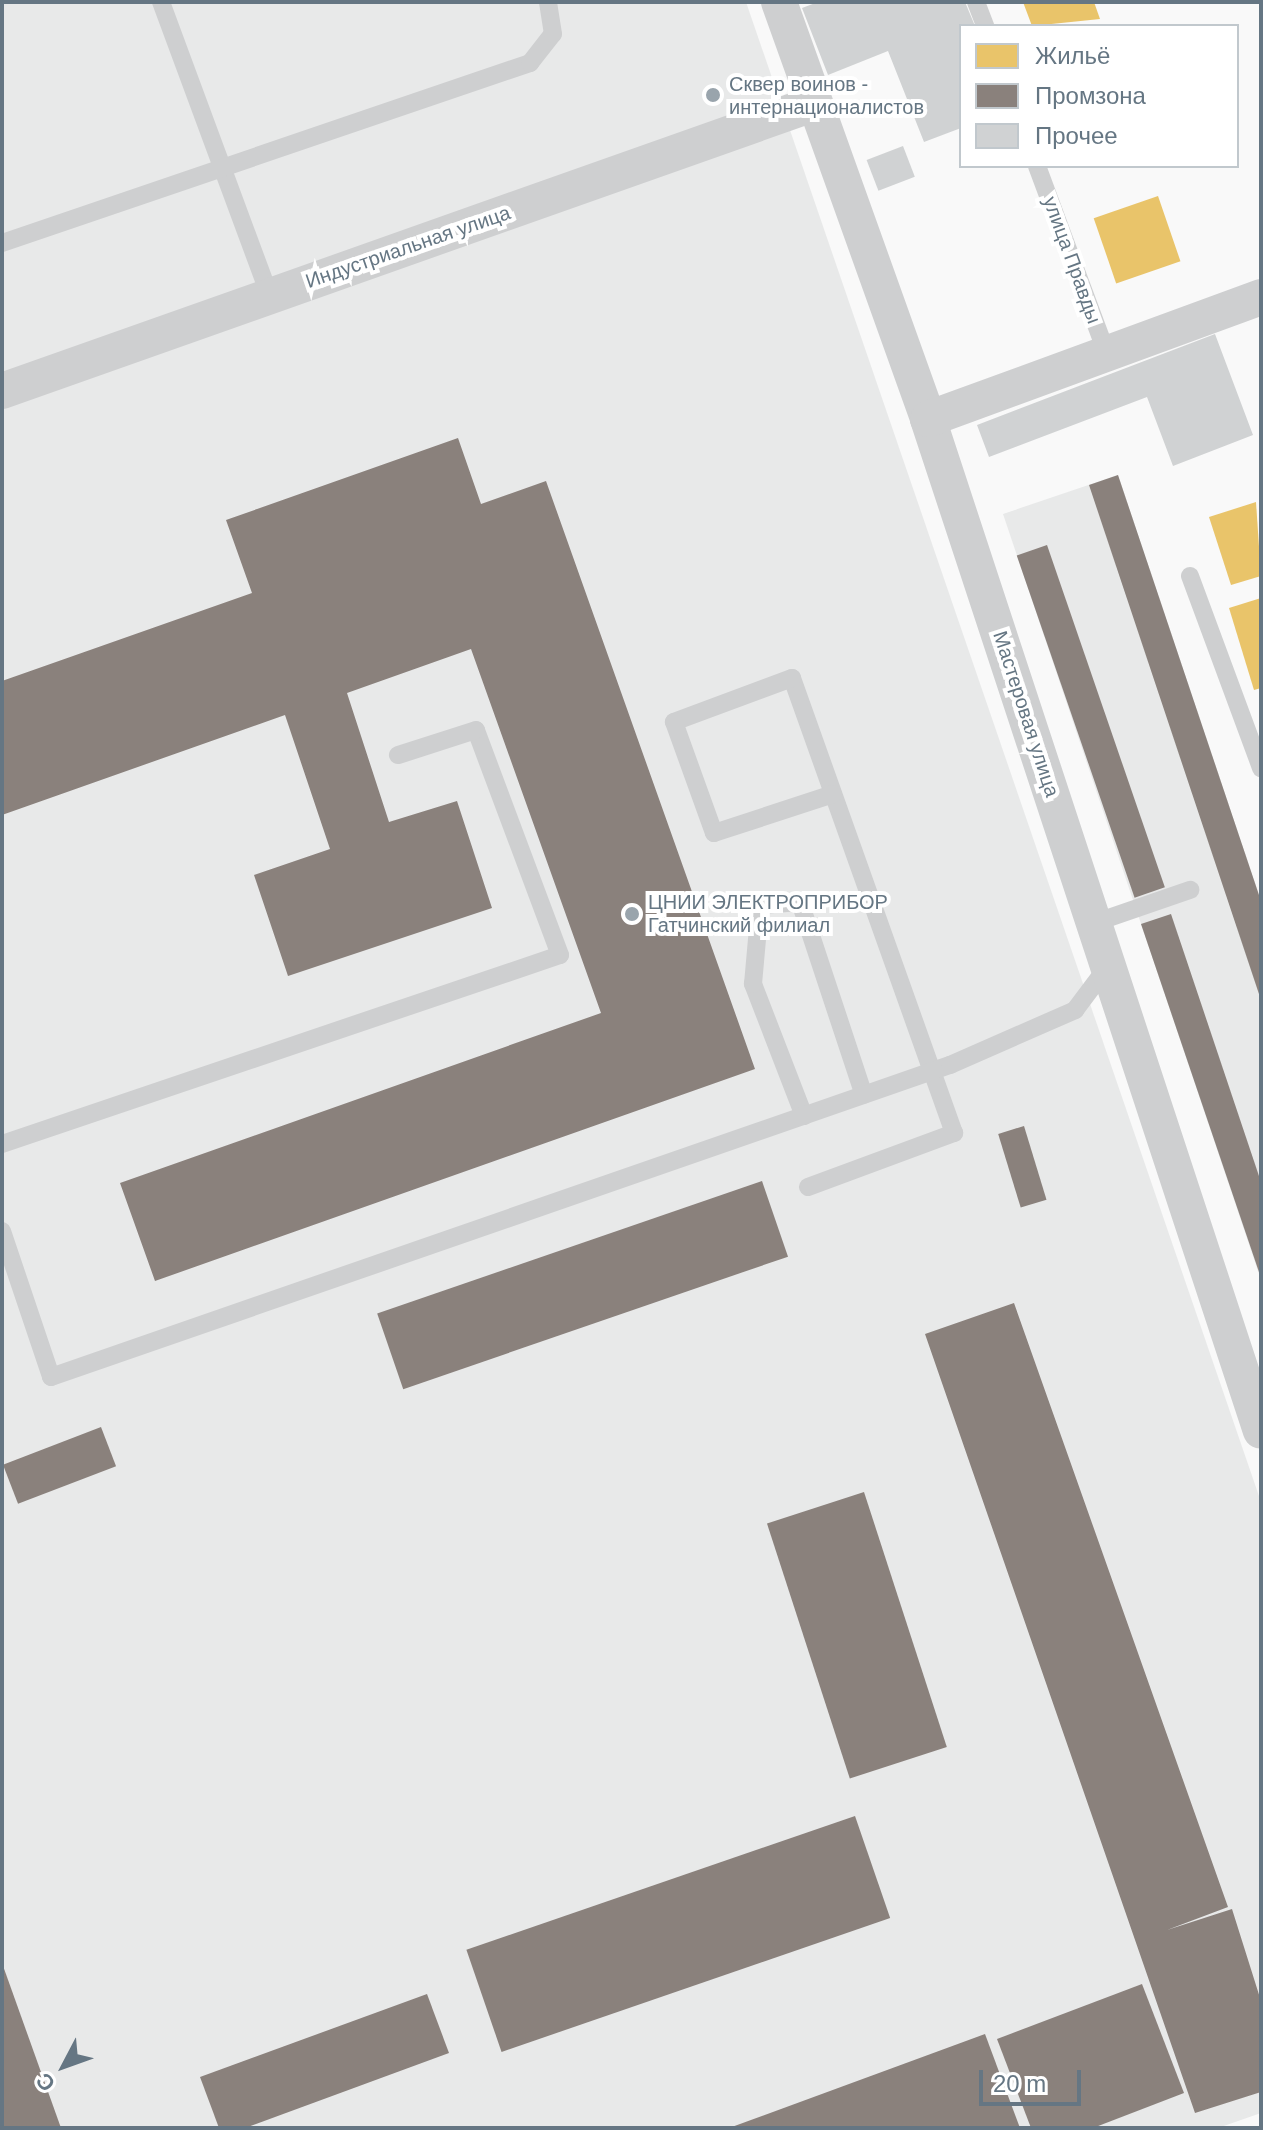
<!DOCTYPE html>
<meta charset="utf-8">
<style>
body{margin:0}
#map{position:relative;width:1263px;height:2130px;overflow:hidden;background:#f9f9f9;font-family:Arial,sans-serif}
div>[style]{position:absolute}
.built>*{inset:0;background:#e8e9e9}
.homes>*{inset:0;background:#e9c46a;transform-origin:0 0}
.industry>*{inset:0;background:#8a817c;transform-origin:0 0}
.building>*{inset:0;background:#d0d2d3;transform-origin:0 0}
.service>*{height:18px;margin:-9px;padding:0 9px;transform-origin:9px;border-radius:9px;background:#cecfd0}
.minor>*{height:36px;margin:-18px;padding:0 18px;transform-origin:18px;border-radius:18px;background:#cecfd0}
.dots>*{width:22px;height:22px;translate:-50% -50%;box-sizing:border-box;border:4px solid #fff;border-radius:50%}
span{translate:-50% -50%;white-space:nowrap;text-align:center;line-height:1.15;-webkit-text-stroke:8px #fff;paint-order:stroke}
.poi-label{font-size:20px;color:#657683}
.left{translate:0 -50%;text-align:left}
.street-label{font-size:20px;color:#657683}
.frame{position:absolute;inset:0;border:4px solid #657683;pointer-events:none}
.legend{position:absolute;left:959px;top:24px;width:280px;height:144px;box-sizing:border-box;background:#fff;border:2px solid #c1c8cd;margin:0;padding:10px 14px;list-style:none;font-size:24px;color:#657683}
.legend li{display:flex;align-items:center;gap:16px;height:40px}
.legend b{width:40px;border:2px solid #c1c8cd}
.north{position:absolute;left:24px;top:2026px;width:80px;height:80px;-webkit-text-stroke:6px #fff;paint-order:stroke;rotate:229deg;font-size:22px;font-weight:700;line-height:32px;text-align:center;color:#657683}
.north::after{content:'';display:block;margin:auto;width:28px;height:36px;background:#657683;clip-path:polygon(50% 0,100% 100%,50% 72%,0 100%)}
.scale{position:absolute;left:979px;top:2070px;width:102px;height:36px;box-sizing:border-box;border:4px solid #657683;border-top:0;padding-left:10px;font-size:24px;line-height:28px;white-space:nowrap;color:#657683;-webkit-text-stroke:6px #fff;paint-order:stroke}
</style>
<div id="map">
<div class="built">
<i style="clip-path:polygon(2px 2px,746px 2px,1261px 1502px,1261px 2113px,1218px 2128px,2px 2128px)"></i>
<i style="clip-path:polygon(1118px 475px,1261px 901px,1261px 1280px,1003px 514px)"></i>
</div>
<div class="homes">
<i style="clip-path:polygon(1023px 2px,1094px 2px,1100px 19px,1032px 26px)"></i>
<i style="left:1158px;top:196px;width:69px;height:68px;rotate:71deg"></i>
<i style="clip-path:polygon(1256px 502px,1261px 576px,1231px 585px,1209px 517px)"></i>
<i style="clip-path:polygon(1261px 598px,1261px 688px,1254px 690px,1229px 608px)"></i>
</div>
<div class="industry">
<i style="clip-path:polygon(458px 438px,481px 504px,546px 481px,755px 1069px,155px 1281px,120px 1183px,601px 1013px,471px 649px,347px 693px,389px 822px,457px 801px,492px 908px,288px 976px,254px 875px,330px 849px,285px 715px,2px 815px,2px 681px,252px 593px,226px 520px)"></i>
<i style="clip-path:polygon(1118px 475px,1261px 901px,1261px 1000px,1089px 485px)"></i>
<i style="left:1047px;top:545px;width:362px;height:32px;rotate:71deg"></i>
<i style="clip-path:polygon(1171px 914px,1261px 1182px,1261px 1278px,1141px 924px)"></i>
<i style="left:1024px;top:1126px;width:77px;height:27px;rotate:73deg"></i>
<i style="left:762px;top:1181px;width:80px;height:407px;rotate:71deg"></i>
<i style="clip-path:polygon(1014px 1303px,1228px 1907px,1167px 1930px,1232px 1909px,1261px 2001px,1261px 2092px,1195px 2113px,925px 1334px)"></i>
<i style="left:101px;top:1427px;width:42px;height:105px;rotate:69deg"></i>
<i style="left:864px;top:1492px;width:268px;height:102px;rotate:72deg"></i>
<i style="left:855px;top:1816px;width:108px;height:411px;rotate:71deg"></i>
<i style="clip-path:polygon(2px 1963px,61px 2128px,2px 2128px)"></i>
<i style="clip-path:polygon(1142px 1984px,1184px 2093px,1093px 2128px,1031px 2128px,997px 2039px)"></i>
<i style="clip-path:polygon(427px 1994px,449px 2053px,245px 2128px,219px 2128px,200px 2077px)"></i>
<i style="clip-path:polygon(985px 2034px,1020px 2128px,729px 2128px)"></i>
</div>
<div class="building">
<i style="clip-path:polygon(818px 2px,965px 2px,975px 26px,961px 26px,961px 128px,924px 142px,888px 51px,828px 75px,802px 8px)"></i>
<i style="left:903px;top:146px;width:33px;height:39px;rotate:69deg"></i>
<i style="clip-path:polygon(1215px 334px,1253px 435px,1173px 466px,1147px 397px,989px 457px,977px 425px)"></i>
</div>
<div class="service">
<i style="left:161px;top:2px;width:314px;rotate:69.7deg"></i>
<i style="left:976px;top:2px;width:26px;rotate:69deg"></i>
<i style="left:1037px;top:166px;width:201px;rotate:69.6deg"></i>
<i style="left:2px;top:243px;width:558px;rotate:-18.82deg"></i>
<i style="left:530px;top:63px;width:37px;rotate:-52deg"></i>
<i style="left:553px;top:34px;width:32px;rotate:-99deg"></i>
<i style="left:1190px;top:576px;width:205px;rotate:69.7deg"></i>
<i style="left:1094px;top:923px;width:102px;rotate:-19deg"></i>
<i style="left:804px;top:1116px;width:142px;rotate:-111.1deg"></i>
<i style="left:753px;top:984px;width:79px;rotate:-84.9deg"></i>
<i style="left:760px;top:905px;width:40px;rotate:-4.3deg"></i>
<i style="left:800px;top:902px;width:203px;rotate:71.7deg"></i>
<i style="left:2px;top:1144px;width:589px;rotate:-18.71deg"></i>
<i style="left:560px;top:955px;width:240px;rotate:-110.5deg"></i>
<i style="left:476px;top:730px;width:82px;rotate:162.2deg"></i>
<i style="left:808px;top:1187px;width:156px;rotate:-20.3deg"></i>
<i style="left:954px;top:1133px;width:483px;rotate:-109.6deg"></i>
<i style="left:792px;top:678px;width:126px;rotate:159.6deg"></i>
<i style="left:674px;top:722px;width:118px;rotate:70.2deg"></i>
<i style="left:714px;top:833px;width:125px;rotate:-18.1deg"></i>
<i style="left:2px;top:1231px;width:154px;rotate:71.4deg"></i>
<i style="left:51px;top:1377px;width:952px;rotate:-19.14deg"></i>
<i style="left:950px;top:1065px;width:137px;rotate:-23.7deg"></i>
<i style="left:1075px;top:1010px;width:55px;rotate:-53.1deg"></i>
</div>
<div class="minor">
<i style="left:779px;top:2px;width:443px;rotate:70.3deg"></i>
<i style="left:928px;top:419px;width:1065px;rotate:71.79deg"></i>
<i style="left:2px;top:391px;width:860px;rotate:-19.49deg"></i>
<i style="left:928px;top:419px;width:355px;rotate:-20.1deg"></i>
</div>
<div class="dots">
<i style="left:713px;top:95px;background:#99a4ac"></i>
<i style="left:632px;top:914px;background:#99a4ac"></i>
</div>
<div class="poi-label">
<span class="left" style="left:729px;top:96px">Сквер воинов -<br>интернационалистов</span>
<span class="left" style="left:648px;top:914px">ЦНИИ ЭЛЕКТРОПРИБОР<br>Гатчинский филиал</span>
</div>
<div class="street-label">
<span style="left:408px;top:247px;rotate:-19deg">Индустриальная улица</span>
<span style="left:1072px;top:260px;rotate:70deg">улица Правды</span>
<span style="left:1026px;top:714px;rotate:72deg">Мастеровая улица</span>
</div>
<div class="frame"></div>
<ul class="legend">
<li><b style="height:22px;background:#e9c46a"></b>Жильё</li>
<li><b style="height:22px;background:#8a817c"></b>Промзона</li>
<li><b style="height:22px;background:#d0d2d3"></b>Прочее</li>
</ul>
<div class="north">С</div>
<div class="scale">20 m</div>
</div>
